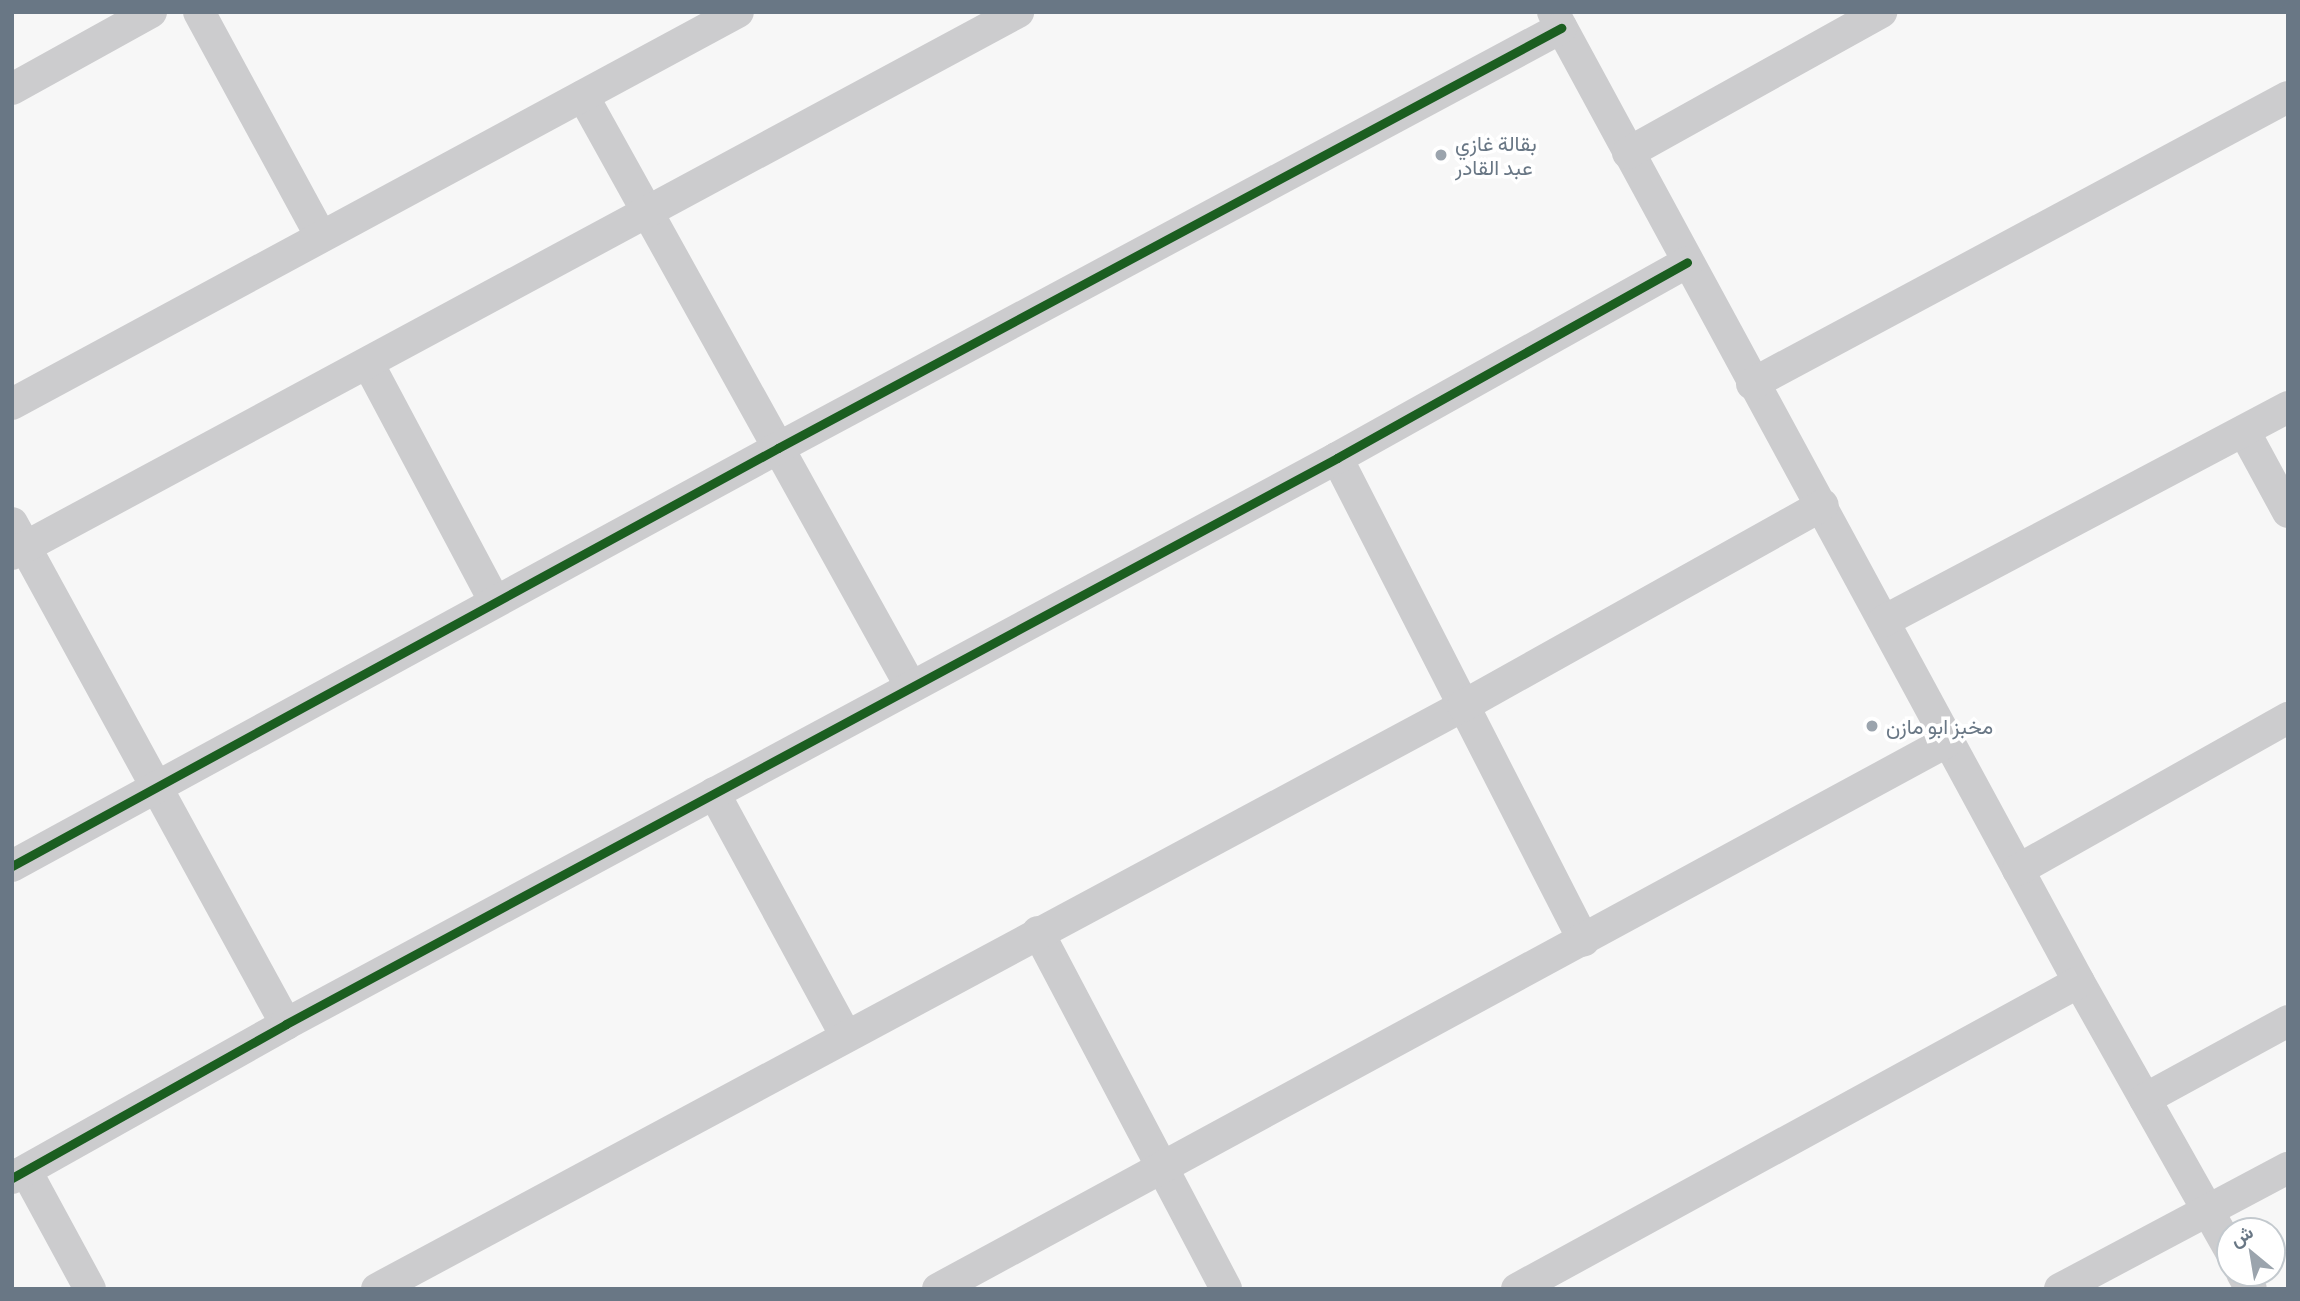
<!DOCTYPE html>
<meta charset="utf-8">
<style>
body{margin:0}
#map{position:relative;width:2300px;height:1301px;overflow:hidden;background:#f7f7f7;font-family:Barlow,Vazirmatn,sans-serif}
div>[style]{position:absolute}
.street>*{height:32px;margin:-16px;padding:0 16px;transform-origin:16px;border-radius:16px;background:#ccccce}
.cycleway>*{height:9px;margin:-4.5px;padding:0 4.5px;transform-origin:4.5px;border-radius:4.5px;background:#1b5e20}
.dots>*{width:19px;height:19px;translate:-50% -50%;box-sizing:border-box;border:4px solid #fff;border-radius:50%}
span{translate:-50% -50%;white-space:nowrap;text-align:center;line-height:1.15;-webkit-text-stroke:7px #fff;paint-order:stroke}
.poi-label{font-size:21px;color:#697785}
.left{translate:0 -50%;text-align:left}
.frame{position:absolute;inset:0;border:14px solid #697785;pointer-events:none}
.north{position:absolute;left:2216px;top:1217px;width:70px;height:70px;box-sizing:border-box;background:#fff;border:2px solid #c3c9ce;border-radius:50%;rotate:330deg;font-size:19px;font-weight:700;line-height:28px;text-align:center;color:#697785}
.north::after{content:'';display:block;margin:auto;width:24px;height:32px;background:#9ba4ad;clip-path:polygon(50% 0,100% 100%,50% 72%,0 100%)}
</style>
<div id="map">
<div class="street">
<i style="left:199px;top:12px;width:254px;rotate:61.5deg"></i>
<i style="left:1553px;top:12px;width:1103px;rotate:61.53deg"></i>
<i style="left:2079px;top:982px;width:308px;rotate:60.6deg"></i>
<i style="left:12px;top:89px;width:159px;rotate:-29deg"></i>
<i style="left:583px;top:96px;width:676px;rotate:60.97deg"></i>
<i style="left:1628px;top:153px;width:290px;rotate:-29.1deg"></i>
<i style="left:369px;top:365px;width:268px;rotate:62deg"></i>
<i style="left:1752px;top:384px;width:608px;rotate:-28.17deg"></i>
<i style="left:12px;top:404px;width:825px;rotate:-28.37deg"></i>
<i style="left:2244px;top:431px;width:92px;rotate:61.5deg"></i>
<i style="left:1337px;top:458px;width:542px;rotate:62.92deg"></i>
<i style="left:12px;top:523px;width:571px;rotate:61.33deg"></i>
<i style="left:12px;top:554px;width:1143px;rotate:-28.31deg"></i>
<i style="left:1884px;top:621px;width:457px;rotate:-27.9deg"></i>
<i style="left:714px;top:793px;width:277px;rotate:61.5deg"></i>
<i style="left:12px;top:866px;width:873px;rotate:-28.62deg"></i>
<i style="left:778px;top:448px;width:889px;rotate:-28.21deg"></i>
<i style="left:2018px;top:870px;width:310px;rotate:-29.4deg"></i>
<i style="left:1038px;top:932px;width:403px;rotate:62.2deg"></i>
<i style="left:2145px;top:1099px;width:163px;rotate:-28.6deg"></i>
<i style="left:26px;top:1171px;width:134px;rotate:61.5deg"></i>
<i style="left:12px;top:1178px;width:314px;rotate:-29.3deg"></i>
<i style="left:286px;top:1024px;width:1194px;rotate:-28.3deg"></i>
<i style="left:1337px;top:458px;width:401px;rotate:-29.2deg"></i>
<i style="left:2242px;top:1273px;width:18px;rotate:61deg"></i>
<i style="left:377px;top:1289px;width:1233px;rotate:-28.23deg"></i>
<i style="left:1463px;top:706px;width:412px;rotate:-29.2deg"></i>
<i style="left:938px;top:1289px;width:1151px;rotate:-28.48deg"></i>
<i style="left:1517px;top:1289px;width:640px;rotate:-28.65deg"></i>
<i style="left:2060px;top:1289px;width:258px;rotate:-28deg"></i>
</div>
<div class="cycleway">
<i style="left:12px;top:866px;width:873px;rotate:-28.62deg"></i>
<i style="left:778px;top:448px;width:889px;rotate:-28.21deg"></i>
<i style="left:12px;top:1178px;width:314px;rotate:-29.3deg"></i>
<i style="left:286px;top:1024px;width:1194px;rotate:-28.3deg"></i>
<i style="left:1337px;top:458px;width:401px;rotate:-29.2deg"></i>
</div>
<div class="dots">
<i style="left:1441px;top:155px;background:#9ba4ad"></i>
<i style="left:1872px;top:726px;background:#9ba4ad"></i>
</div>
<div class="poi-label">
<span class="left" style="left:1455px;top:155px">بقالة غازي<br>عبد القادر</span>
<span class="left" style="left:1886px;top:726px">مخبز ابو مازن</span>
</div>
<div class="frame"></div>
<div class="north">ش</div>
</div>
